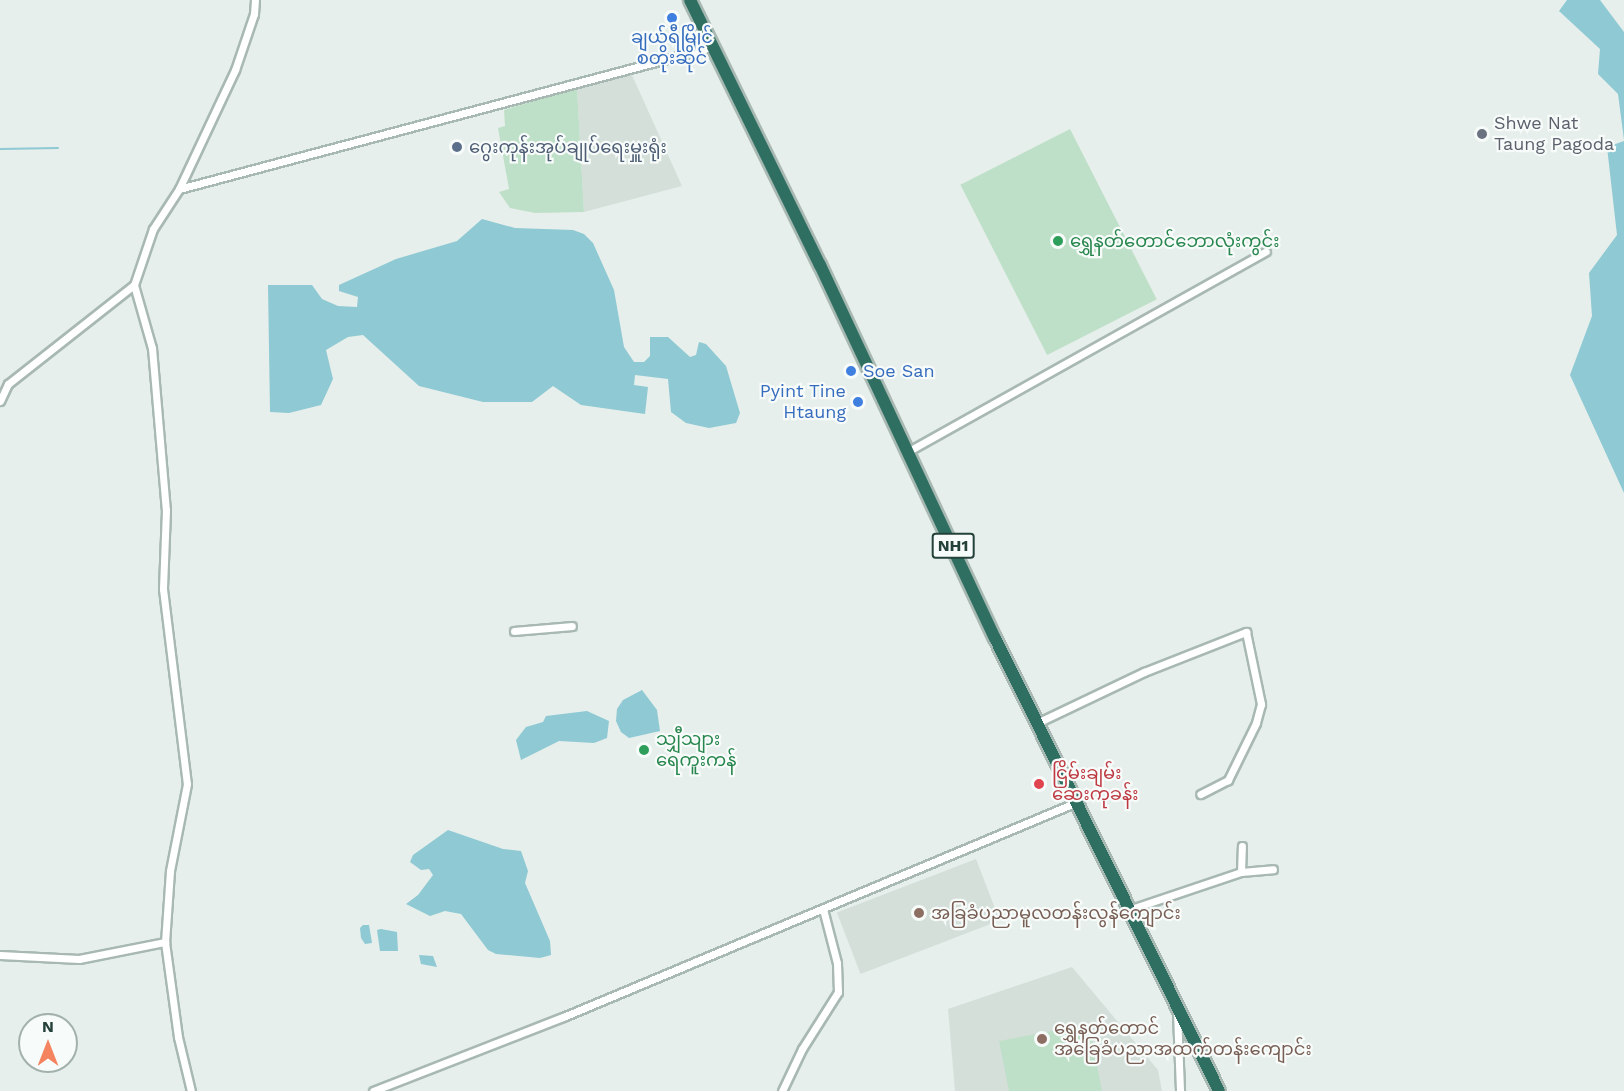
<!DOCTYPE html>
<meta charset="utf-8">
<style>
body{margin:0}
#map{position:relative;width:1624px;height:1091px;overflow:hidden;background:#e6efeb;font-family:"Work Sans","Noto Sans Myanmar",sans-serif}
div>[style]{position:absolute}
.built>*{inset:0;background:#d4dfda;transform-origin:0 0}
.green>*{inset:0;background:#bfe0c8;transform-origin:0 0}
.water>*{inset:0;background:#8ec9d4}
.stream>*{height:2px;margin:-1px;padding:0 1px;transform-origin:1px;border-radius:1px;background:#8ec9d4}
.roads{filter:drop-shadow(2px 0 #a8b8b2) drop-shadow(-2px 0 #a8b8b2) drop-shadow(0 2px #a8b8b2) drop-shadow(0 -2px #a8b8b2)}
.street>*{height:7px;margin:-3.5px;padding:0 3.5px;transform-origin:3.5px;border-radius:3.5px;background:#fff}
.highway>*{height:12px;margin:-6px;padding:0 6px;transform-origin:6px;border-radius:6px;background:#2f6f62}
.dots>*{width:16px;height:16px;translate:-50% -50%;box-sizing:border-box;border:3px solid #f7fbf9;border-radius:50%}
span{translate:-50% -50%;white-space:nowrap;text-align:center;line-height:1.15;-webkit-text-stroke:4.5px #f7fbf9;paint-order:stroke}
.shield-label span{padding:2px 4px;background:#f7fbf9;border:2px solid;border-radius:4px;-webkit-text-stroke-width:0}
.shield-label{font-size:16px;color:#24423a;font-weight:700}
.shop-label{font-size:18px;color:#366cbe}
.left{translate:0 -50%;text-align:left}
.right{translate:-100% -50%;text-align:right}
.worship-label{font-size:18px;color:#5b616d}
.service-label{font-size:18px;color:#4e5e75}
.leisure-label{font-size:18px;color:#27864d}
.health-label{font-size:18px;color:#be3a42}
.education-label{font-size:18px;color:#785e54}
.north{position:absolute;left:18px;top:1013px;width:60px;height:60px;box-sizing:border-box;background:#f7fbf9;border:2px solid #a3b1ad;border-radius:50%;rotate:0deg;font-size:16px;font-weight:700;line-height:24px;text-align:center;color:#24423a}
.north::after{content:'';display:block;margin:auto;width:21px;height:27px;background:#f4845f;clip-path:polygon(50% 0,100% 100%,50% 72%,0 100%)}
</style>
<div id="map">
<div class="built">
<i style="clip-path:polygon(632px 75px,682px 186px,584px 212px,577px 88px)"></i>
<i style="left:976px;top:859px;width:66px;height:149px;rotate:69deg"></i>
<i style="clip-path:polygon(1072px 967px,1158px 1070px,1162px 1091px,955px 1091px,948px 1009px)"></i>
</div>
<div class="green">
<i style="clip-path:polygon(577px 88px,584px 212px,535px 213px,510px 208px,499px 192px,509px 189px,498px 128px,505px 126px,504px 110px)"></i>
<i style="left:1070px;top:129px;width:191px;height:123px;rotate:63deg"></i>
<i style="clip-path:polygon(1089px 1024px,1102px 1091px,1009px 1091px,999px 1041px)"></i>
</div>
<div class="water">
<i style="clip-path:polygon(1567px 0,1600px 0,1624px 32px,1624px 140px,1618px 94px,1598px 74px,1600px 49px,1559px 11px)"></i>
<i style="clip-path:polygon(1624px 141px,1624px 493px,1570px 375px,1592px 316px,1589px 273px,1617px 235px,1607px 147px)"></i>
<i style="clip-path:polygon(482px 219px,515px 228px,573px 230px,584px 234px,593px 243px,614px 290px,624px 347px,634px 362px,644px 362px,650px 356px,650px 337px,668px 337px,690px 357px,696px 355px,699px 342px,706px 344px,726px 366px,740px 413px,736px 423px,709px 428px,686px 423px,671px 412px,668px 379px,635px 375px,634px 385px,648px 387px,645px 414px,581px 405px,553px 386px,532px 402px,483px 402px,419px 386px,363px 335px,348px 337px,326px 350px,333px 379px,321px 405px,289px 413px,270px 412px,268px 285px,312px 285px,322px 299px,338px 306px,357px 307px,358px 297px,339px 291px,339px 285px,396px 259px,457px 241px)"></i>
<i style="clip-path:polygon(642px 690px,657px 710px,660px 731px,629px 738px,621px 732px,616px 721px,617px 709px,623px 700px)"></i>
<i style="clip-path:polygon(587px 711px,609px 721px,607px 738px,594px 743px,559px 741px,521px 760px,516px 740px,526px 727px,543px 722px,546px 716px)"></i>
<i style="clip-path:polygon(448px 830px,503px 849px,521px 851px,528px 871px,525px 883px,550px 941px,551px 955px,540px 958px,496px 954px,488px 950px,461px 914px,445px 911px,430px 916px,406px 904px,418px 895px,433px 875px,429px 869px,421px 870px,410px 862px,413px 855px)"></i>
<i style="clip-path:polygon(363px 925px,369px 925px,372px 943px,365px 944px,361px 938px,360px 928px)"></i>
<i style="clip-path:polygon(381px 929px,397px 932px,398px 951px,380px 951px,377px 930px)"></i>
<i style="clip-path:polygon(419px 955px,433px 956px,437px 967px,421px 964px)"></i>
</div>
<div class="stream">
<i style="left:0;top:149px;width:58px;rotate:-1deg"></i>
</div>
<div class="roads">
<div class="street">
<i style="left:179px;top:189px;width:132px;rotate:-64.8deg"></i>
<i style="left:235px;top:70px;width:59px;rotate:-71.3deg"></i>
<i style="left:254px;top:14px;width:14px;rotate:-86deg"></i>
<i style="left:134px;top:285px;width:66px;rotate:74.1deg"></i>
<i style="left:152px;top:348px;width:163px;rotate:85.1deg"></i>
<i style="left:166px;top:510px;width:79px;rotate:92.2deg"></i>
<i style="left:163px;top:589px;width:196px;rotate:83deg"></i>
<i style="left:187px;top:784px;width:89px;rotate:101.1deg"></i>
<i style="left:170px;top:871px;width:71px;rotate:94deg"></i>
<i style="left:165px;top:942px;width:96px;rotate:82.2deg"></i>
<i style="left:178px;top:1037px;width:56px;rotate:76.5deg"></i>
<i style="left:0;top:401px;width:19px;rotate:-65deg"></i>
<i style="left:8px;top:384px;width:160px;rotate:-38.2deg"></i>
<i style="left:134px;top:285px;width:59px;rotate:-71.3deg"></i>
<i style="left:153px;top:229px;width:48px;rotate:-57deg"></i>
<i style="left:179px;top:189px;width:552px;rotate:-14.92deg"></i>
<i style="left:907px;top:452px;width:411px;rotate:-29.2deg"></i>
<i style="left:514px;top:631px;width:58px;rotate:-4.9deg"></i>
<i style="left:1037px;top:723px;width:119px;rotate:-25.5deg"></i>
<i style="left:1144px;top:672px;width:110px;rotate:-21.4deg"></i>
<i style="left:1246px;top:632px;width:74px;rotate:78.2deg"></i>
<i style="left:1261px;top:704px;width:20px;rotate:105deg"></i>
<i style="left:1256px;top:723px;width:64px;rotate:116.2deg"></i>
<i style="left:1228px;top:780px;width:31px;rotate:153deg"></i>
<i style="left:1241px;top:872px;width:26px;rotate:-88deg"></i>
<i style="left:1131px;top:909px;width:116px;rotate:-18.6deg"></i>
<i style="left:1241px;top:872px;width:32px;rotate:-5deg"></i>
<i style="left:0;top:955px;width:79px;rotate:2.9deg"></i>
<i style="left:79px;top:959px;width:88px;rotate:-11.2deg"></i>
<i style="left:1177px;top:1012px;width:79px;rotate:87.8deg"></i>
<i style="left:373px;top:1091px;width:204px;rotate:-21.3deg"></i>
<i style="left:563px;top:1017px;width:557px;rotate:-22.7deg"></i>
<i style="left:782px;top:1091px;width:47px;rotate:-64.5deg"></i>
<i style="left:802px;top:1049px;width:67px;rotate:-57.7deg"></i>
<i style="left:838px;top:992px;width:29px;rotate:-92deg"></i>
<i style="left:837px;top:963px;width:56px;rotate:-104.5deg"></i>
</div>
<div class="highway">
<i style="left:690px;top:0;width:295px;rotate:63.9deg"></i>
<i style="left:820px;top:265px;width:412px;rotate:64.9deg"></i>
<i style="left:995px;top:638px;width:505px;rotate:63.69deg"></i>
</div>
</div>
<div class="dots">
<i style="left:672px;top:18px;background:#3f7fe0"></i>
<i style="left:1482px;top:134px;background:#6b7280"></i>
<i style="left:457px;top:147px;background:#5c6f8a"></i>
<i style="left:1058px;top:241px;background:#2e9e5b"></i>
<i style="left:851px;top:371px;background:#3f7fe0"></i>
<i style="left:858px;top:402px;background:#3f7fe0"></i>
<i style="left:644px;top:750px;background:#2e9e5b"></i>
<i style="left:1039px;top:784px;background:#e0444e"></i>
<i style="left:919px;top:913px;background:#8d6e63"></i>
<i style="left:1042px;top:1039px;background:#8d6e63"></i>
</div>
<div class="shield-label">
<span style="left:953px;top:546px">NH1</span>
</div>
<div class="shop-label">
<span style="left:672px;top:48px">ချယ်ရီမြိုင်<br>စတိုးဆိုင်</span>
<span class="left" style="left:863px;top:371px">Soe San</span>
<span class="right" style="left:846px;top:402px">Pyint Tine<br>Htaung</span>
</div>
<div class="worship-label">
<span class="left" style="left:1494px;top:134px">Shwe Nat<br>Taung Pagoda</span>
</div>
<div class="service-label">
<span class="left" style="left:469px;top:147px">ဂွေးကုန်းအုပ်ချုပ်ရေးမှူးရုံး</span>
</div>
<div class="leisure-label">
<span class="left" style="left:1070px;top:241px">ရွှေနတ်တောင်ဘောလုံးကွင်း</span>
<span class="left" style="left:656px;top:750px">သျှီသျား<br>ရေကူးကန်</span>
</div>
<div class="health-label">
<span class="left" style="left:1052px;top:784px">ငြိမ်းချမ်း<br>ဆေးကုခန်း</span>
</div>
<div class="education-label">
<span class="left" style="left:931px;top:913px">အခြခံပညာမူလတန်းလွန်ကျောင်း</span>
<span class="left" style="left:1054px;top:1039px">ရွှေနတ်တောင်<br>အခြေခံပညာအထက်တန်းကျောင်း</span>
</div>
<div class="north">N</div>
</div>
